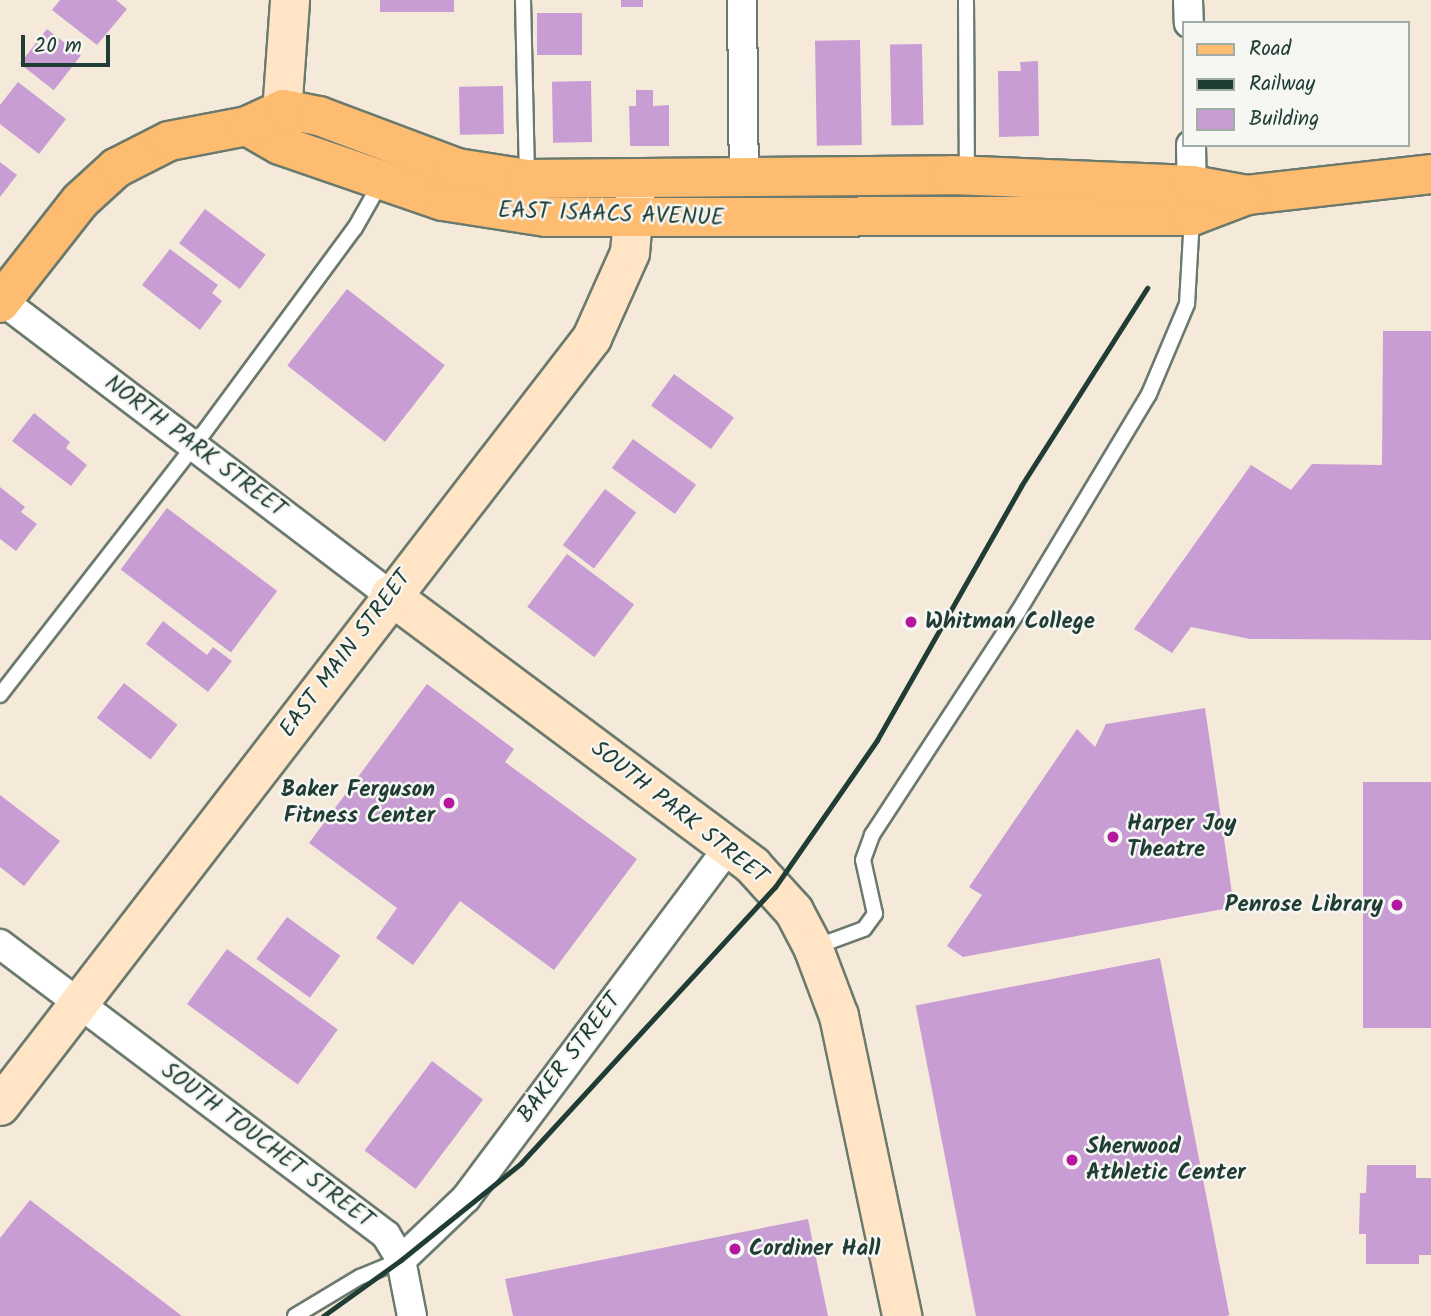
<!DOCTYPE html>
<style>
body{margin:0}
#map{position:relative;width:1431px;height:1316px;overflow:hidden;background:#f5eada;font-family:Kalam,sans-serif}
div>[style]{position:absolute}
.building>*{inset:0;background:#c89dd4;transform-origin:0 0}
.roads{filter:drop-shadow(2px 0 #6a7a6e) drop-shadow(-2px 0 #6a7a6e) drop-shadow(0 2px #6a7a6e) drop-shadow(0 -2px #6a7a6e)}
.lane>*{height:14px;margin:-7px;padding:0 7px;transform-origin:7px;border-radius:7px;background:#fff}
.street>*{height:28px;margin:-14px;padding:0 14px;transform-origin:14px;border-radius:14px;background:#fff}
.secondary>*{height:38px;margin:-19px;padding:0 19px;transform-origin:19px;border-radius:19px;background:#ffe4c6}
.primary>*{height:38px;margin:-19px;padding:0 19px;transform-origin:19px;border-radius:19px;background:#febc70}
.rail>*{height:5px;margin:-2.5px;padding:0 2.5px;transform-origin:2.5px;border-radius:2.5px;background:#1f3d34}
.dots>*{width:19px;height:19px;translate:-50% -50%;box-sizing:border-box;border:4px solid #f6f6f2;border-radius:50%}
span{translate:-50% -50%;white-space:nowrap;text-align:center;line-height:1.15;-webkit-text-stroke:5px #f6f6f2;paint-order:stroke}
.street-label{font-size:23px;color:#1f3d34}
.poi-label{font-size:23px;color:#1f3d34;font-weight:700}
.left{translate:0 -50%;text-align:left}
.right{translate:-100% -50%;text-align:right}
.legend{position:absolute;left:1182px;top:21px;width:228px;height:126px;box-sizing:border-box;background:#f6f6f2;border:2px solid #a0aca6;margin:0;padding:9px 12px;list-style:none;font-size:21px;color:#1f3d34}
.legend li{display:flex;align-items:center;gap:14px;height:35px}
.legend b{width:35px;border:2px solid #a0aca6}
.scale{position:absolute;left:21px;top:35px;width:89px;height:32px;box-sizing:border-box;border:4px solid #1f3d34;border-top:0;padding-left:9px;font-size:21px;line-height:24px;white-space:nowrap;color:#1f3d34;-webkit-text-stroke:5px #f6f6f2;paint-order:stroke}
</style>
<div id="map">
<div class="building">
<i style="clip-path:polygon(60px 0,116px 0,127px 9px,97px 45px,52px 10px)"></i>
<i style="left:380px;top:0;width:74px;height:12px"></i>
<i style="left:621px;top:0;width:22px;height:7px"></i>
<i style="left:537px;top:13px;width:45px;height:42px"></i>
<i style="left:47px;top:29px;width:43px;height:44px;rotate:38deg"></i>
<i style="left:860px;top:40px;width:105px;height:45px;rotate:89deg"></i>
<i style="left:922px;top:44px;width:81px;height:32px;rotate:89deg"></i>
<i style="clip-path:polygon(1038px 61px,1039px 136px,999px 137px,998px 71px,1021px 71px,1020px 62px)"></i>
<i style="left:591px;top:81px;width:61px;height:39px;rotate:89deg"></i>
<i style="clip-path:polygon(18px 82px,66px 119px,39px 154px,0 124px,0 105px)"></i>
<i style="left:503px;top:86px;width:48px;height:44px;rotate:89deg"></i>
<i style="clip-path:polygon(636px 90px,653px 90px,653px 106px,669px 105px,669px 146px,630px 146px,629px 106px,636px 106px)"></i>
<i style="clip-path:polygon(0 162px,17px 175px,0 197px)"></i>
<i style="left:205px;top:209px;width:76px;height:43px;rotate:37deg"></i>
<i style="clip-path:polygon(170px 249px,218px 285px,212px 293px,222px 301px,200px 330px,142px 285px)"></i>
<i style="left:347px;top:289px;width:124px;height:97px;rotate:38deg"></i>
<i style="clip-path:polygon(1383px 331px,1431px 331px,1431px 640px,1250px 639px,1191px 627px,1172px 653px,1134px 629px,1251px 465px,1291px 490px,1312px 464px,1382px 465px)"></i>
<i style="left:674px;top:374px;width:74px;height:39px;rotate:36deg"></i>
<i style="clip-path:polygon(34px 413px,70px 442px,66px 448px,87px 465px,71px 486px,12px 441px)"></i>
<i style="left:633px;top:439px;width:78px;height:36px;rotate:36deg"></i>
<i style="clip-path:polygon(0 487px,25px 507px,21px 512px,37px 524px,16px 551px,0 539px)"></i>
<i style="left:605px;top:489px;width:39px;height:70px;rotate:37deg"></i>
<i style="left:167px;top:508px;width:138px;height:77px;rotate:37deg"></i>
<i style="left:567px;top:554px;width:84px;height:66px;rotate:37deg"></i>
<i style="clip-path:polygon(163px 621px,207px 655px,213px 647px,232px 661px,208px 692px,146px 644px)"></i>
<i style="left:124px;top:683px;width:68px;height:44px;rotate:38deg"></i>
<i style="clip-path:polygon(427px 684px,514px 749px,505px 762px,637px 859px,554px 970px,460px 901px,413px 965px,376px 938px,397px 908px,309px 843px)"></i>
<i style="clip-path:polygon(1205px 708px,1234px 907px,963px 957px,947px 946px,982px 895px,969px 887px,1077px 729px,1095px 747px,1106px 724px)"></i>
<i style="left:1363px;top:782px;width:68px;height:246px"></i>
<i style="clip-path:polygon(0 795px,60px 841px,24px 886px,0 867px)"></i>
<i style="left:287px;top:917px;width:66px;height:52px;rotate:36deg"></i>
<i style="left:227px;top:949px;width:137px;height:68px;rotate:36deg"></i>
<i style="left:1160px;top:958px;width:364px;height:249px;rotate:79deg"></i>
<i style="left:432px;top:1061px;width:64px;height:112px;rotate:37deg"></i>
<i style="clip-path:polygon(1367px 1165px,1416px 1165px,1416px 1178px,1431px 1178px,1431px 1255px,1419px 1255px,1419px 1264px,1366px 1264px,1366px 1234px,1359px 1234px,1360px 1193px,1366px 1193px)"></i>
<i style="clip-path:polygon(30px 1200px,182px 1316px,0 1316px,0 1238px)"></i>
<i style="clip-path:polygon(808px 1219px,828px 1316px,513px 1316px,505px 1279px)"></i>
</div>
<div class="roads">
<div class="lane">
<i style="left:523px;top:0;width:177px;rotate:88.7deg"></i>
<i style="left:966px;top:0;width:174px;rotate:89.7deg"></i>
<i style="left:0;top:695px;width:316px;rotate:-52.1deg"></i>
<i style="left:194px;top:446px;width:271px;rotate:-53.6deg"></i>
<i style="left:355px;top:228px;width:53px;rotate:-60.5deg"></i>
<i style="left:815px;top:947px;width:52px;rotate:-20.2deg"></i>
<i style="left:864px;top:929px;width:19px;rotate:-54deg"></i>
<i style="left:875px;top:914px;width:55px;rotate:-102.5deg"></i>
<i style="left:863px;top:860px;width:27px;rotate:-70deg"></i>
<i style="left:872px;top:835px;width:267px;rotate:-56.8deg"></i>
<i style="left:1018px;top:612px;width:254px;rotate:-59deg"></i>
<i style="left:1149px;top:394px;width:98px;rotate:-67.1deg"></i>
<i style="left:1187px;top:304px;width:86px;rotate:-86.7deg"></i>
<i style="left:295px;top:1316px;width:76px;rotate:-31deg"></i>
<i style="left:360px;top:1277px;width:44px;rotate:-22.5deg"></i>
</div>
<div class="street">
<i style="left:742px;top:0;width:177px;rotate:89.4deg"></i>
<i style="left:1188px;top:0;width:23px;rotate:88deg"></i>
<i style="left:1191px;top:145px;width:58px;rotate:89deg"></i>
<i style="left:0;top:299px;width:490px;rotate:37.2deg"></i>
<i style="left:0;top:944px;width:483px;rotate:37deg"></i>
<i style="left:386px;top:1235px;width:29px;rotate:59deg"></i>
<i style="left:401px;top:1260px;width:57px;rotate:78.9deg"></i>
<i style="left:401px;top:1260px;width:90px;rotate:-43.6deg"></i>
<i style="left:466px;top:1198px;width:439px;rotate:-53.2deg"></i>
</div>
<div class="secondary">
<i style="left:280px;top:141px;width:141px;rotate:-85.9deg"></i>
<i style="left:390px;top:595px;width:453px;rotate:36.7deg"></i>
<i style="left:753px;top:866px;width:61px;rotate:47.7deg"></i>
<i style="left:794px;top:911px;width:41px;rotate:62.2deg"></i>
<i style="left:813px;top:947px;width:74px;rotate:69.4deg"></i>
<i style="left:839px;top:1016px;width:307px;rotate:78.1deg"></i>
<i style="left:0;top:1106px;width:970px;rotate:-52.37deg"></i>
<i style="left:592px;top:338px;width:93px;rotate:-65.9deg"></i>
<i style="left:630px;top:253px;width:69px;rotate:-85deg"></i>
</div>
<div class="primary">
<i style="left:247px;top:126px;width:38px;rotate:30deg"></i>
<i style="left:280px;top:145px;width:172px;rotate:19deg"></i>
<i style="left:443px;top:201px;width:104px;rotate:8.8deg"></i>
<i style="left:546px;top:217px;width:646px;rotate:-0.09deg"></i>
<i style="left:1192px;top:216px;width:59px;rotate:-20.9deg"></i>
<i style="left:1247px;top:195px;width:185px;rotate:-6.5deg"></i>
<i style="left:0;top:303px;width:130px;rotate:-51.9deg"></i>
<i style="left:80px;top:201px;width:49px;rotate:-42.5deg"></i>
<i style="left:116px;top:168px;width:59px;rotate:-27deg"></i>
<i style="left:169px;top:141px;width:79px;rotate:-10.9deg"></i>
<i style="left:247px;top:126px;width:40px;rotate:-25deg"></i>
<i style="left:283px;top:109px;width:37px;rotate:11deg"></i>
<i style="left:319px;top:116px;width:147px;rotate:20.6deg"></i>
<i style="left:457px;top:168px;width:71px;rotate:8.9deg"></i>
<i style="left:527px;top:179px;width:425px;rotate:-0.5deg"></i>
<i style="left:952px;top:175px;width:240px;rotate:2.4deg"></i>
<i style="left:1192px;top:185px;width:56px;rotate:10.3deg"></i>
</div>
</div>
<div class="rail">
<i style="left:323px;top:1316px;width:96px;rotate:-35.7deg"></i>
<i style="left:401px;top:1260px;width:154px;rotate:-38.9deg"></i>
<i style="left:521px;top:1163px;width:375px;rotate:-47.4deg"></i>
<i style="left:775px;top:887px;width:179px;rotate:-55.2deg"></i>
<i style="left:877px;top:740px;width:292px;rotate:-60.4deg"></i>
<i style="left:1021px;top:486px;width:235px;rotate:-57.5deg"></i>
</div>
<div class="dots">
<i style="left:911px;top:622px;background:#b5179e"></i>
<i style="left:449px;top:803px;background:#b5179e"></i>
<i style="left:1113px;top:837px;background:#b5179e"></i>
<i style="left:1397px;top:905px;background:#b5179e"></i>
<i style="left:1072px;top:1160px;background:#b5179e"></i>
<i style="left:735px;top:1249px;background:#b5179e"></i>
</div>
<div class="street-label">
<span style="left:611px;top:215px;rotate:2deg">EAST ISAACS AVENUE</span>
<span style="left:195px;top:447px;rotate:37deg">NORTH PARK STREET</span>
<span style="left:346px;top:654px;rotate:-53deg">EAST MAIN STREET</span>
<span style="left:679px;top:813px;rotate:38deg">SOUTH PARK STREET</span>
<span style="left:570px;top:1058px;rotate:-53deg">BAKER STREET</span>
<span style="left:267px;top:1146px;rotate:37deg">SOUTH TOUCHET STREET</span>
</div>
<div class="poi-label">
<span class="left" style="left:925px;top:622px">Whitman College</span>
<span class="right" style="left:435px;top:803px">Baker Ferguson<br>Fitness Center</span>
<span class="left" style="left:1127px;top:837px">Harper Joy<br>Theatre</span>
<span class="right" style="left:1383px;top:905px">Penrose Library</span>
<span class="left" style="left:1086px;top:1160px">Sherwood<br>Athletic Center</span>
<span class="left" style="left:749px;top:1249px">Cordiner Hall</span>
</div>
<ul class="legend">
<li><b style="height:9px;background:#febc70"></b>Road</li>
<li><b style="height:9px;background:#1f3d34"></b>Railway</li>
<li><b style="height:19px;background:#c89dd4"></b>Building</li>
</ul>
<div class="scale">20 m</div>
</div>
